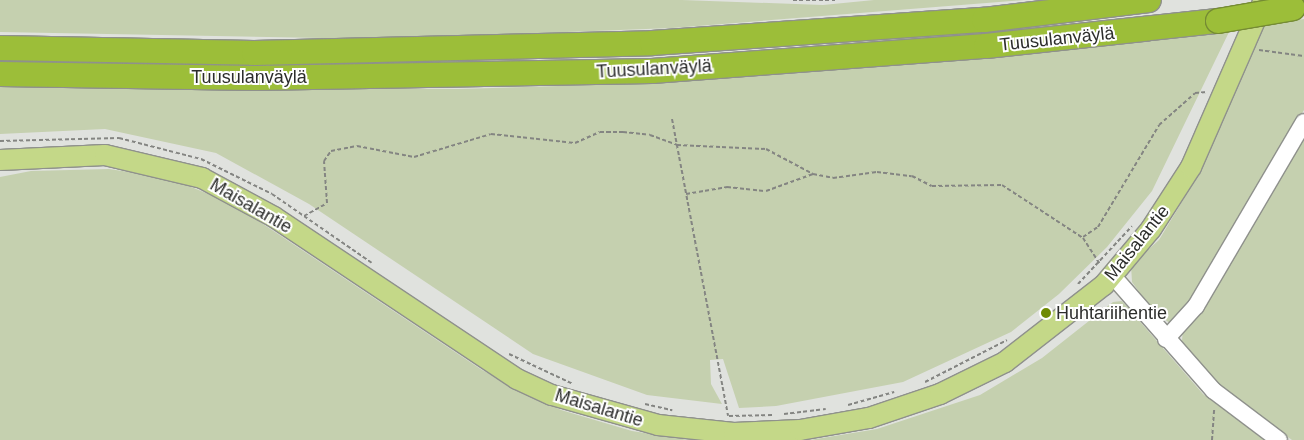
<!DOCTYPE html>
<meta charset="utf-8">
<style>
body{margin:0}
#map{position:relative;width:1304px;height:440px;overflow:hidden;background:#e0e2de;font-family:Helvetica,sans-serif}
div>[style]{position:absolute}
.green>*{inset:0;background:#c5d0af}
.path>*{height:2px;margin-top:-1px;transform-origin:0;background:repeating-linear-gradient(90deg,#848582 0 4px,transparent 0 6.5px)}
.roads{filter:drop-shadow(1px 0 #8f918c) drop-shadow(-1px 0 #8f918c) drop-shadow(0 1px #8f918c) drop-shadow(0 -1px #8f918c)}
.minor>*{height:16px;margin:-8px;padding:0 8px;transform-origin:8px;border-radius:8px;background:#fff}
.major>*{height:20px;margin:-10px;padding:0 10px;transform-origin:10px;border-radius:10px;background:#c4d888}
.highway>*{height:24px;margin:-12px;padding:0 12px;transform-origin:12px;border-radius:12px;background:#9cbe39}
.bridges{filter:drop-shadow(1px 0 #758b34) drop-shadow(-1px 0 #758b34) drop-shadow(0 1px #758b34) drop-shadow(0 -1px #758b34)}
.highway-bridge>*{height:24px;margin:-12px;padding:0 12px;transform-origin:12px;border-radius:12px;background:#9cbe39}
.dots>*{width:14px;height:14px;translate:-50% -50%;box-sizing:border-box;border:2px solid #fff;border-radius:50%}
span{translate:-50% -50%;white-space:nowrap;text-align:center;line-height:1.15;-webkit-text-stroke:4px #fff;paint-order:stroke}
.street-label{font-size:18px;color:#2c2d2b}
.poi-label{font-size:18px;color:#2c2d2b}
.left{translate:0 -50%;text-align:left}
</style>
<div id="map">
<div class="green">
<i style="clip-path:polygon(0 0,682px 0,823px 5px,874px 0,1024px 0,672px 28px,379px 39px,0 32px)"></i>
<i style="clip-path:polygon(1304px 19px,1304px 110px,1256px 186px,1194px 304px,1171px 324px,1152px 310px,1132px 282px,1131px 265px,1159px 240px,1201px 170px,1260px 26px)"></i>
<i style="clip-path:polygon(1230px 30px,1152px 191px,1107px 247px,1059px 294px,1011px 332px,903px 382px,776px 406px,739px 408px,723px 359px,710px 360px,711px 384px,722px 404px,647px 395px,533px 354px,309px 204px,216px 153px,105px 129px,0 134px,0 86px,458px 89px,625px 84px,800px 73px)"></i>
<i style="clip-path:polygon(1304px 132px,1304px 440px,1292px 440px,1218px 386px,1182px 341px,1183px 327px)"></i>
<i style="clip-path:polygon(109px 169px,169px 178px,233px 204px,482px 370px,561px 410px,632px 431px,689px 440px,0 440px,0 177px,31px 171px)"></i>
<i style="clip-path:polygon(1122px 301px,1203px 394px,1265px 440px,810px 440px,877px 429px,980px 395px,1042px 358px,1113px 302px)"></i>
</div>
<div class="path">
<i style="left:793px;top:0;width:42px"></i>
<i style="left:1259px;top:50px;width:45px;rotate:7.6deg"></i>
<i style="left:672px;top:119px;width:302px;rotate:79.3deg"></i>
<i style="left:0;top:141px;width:119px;rotate:-1.4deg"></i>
<i style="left:119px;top:138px;width:85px;rotate:14.4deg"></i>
<i style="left:201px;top:159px;width:79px;rotate:26.2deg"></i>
<i style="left:272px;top:194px;width:121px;rotate:34.6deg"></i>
<i style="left:686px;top:194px;width:42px;rotate:-9.7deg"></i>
<i style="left:727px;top:187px;width:39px;rotate:6deg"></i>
<i style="left:766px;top:191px;width:50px;rotate:-19.9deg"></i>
<i style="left:304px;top:216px;width:26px;rotate:-29deg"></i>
<i style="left:327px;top:203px;width:42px;rotate:-94.1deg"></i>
<i style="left:324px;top:161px;width:12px;rotate:-55deg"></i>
<i style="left:331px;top:151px;width:26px;rotate:-11deg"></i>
<i style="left:357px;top:146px;width:58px;rotate:10.9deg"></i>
<i style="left:414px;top:157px;width:80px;rotate:-16.6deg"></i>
<i style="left:491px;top:134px;width:84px;rotate:6.1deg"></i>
<i style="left:575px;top:143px;width:27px;rotate:-24deg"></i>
<i style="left:600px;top:132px;width:23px"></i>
<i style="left:623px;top:132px;width:27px;rotate:6deg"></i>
<i style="left:650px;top:135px;width:29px;rotate:20deg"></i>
<i style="left:677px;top:145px;width:89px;rotate:2.6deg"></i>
<i style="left:766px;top:149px;width:53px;rotate:28deg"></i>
<i style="left:813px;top:174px;width:20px;rotate:11deg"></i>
<i style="left:833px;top:178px;width:44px;rotate:-7.8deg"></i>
<i style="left:877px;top:172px;width:35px;rotate:7deg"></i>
<i style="left:912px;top:176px;width:22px;rotate:27deg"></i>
<i style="left:932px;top:186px;width:70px;rotate:-0.8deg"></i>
<i style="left:1002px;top:185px;width:97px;rotate:33.2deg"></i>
<i style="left:1083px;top:238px;width:30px;rotate:57deg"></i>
<i style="left:1083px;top:237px;width:18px;rotate:-34deg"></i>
<i style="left:1098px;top:227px;width:119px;rotate:-59.1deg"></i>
<i style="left:1159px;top:125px;width:48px;rotate:-41.6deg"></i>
<i style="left:1195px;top:93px;width:12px;rotate:-5deg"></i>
<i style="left:1078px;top:284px;width:79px;rotate:-47deg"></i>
<i style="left:509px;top:354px;width:71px;rotate:25.1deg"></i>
<i style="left:925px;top:382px;width:92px;rotate:-27.1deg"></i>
<i style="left:645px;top:404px;width:28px;rotate:13deg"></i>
<i style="left:848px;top:405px;width:48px;rotate:-15.8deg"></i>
<i style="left:784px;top:414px;width:42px;rotate:-6.8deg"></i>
<i style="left:729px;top:416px;width:43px;rotate:-1.3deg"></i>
<i style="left:1212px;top:440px;width:32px;rotate:-86deg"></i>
</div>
<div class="roads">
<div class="minor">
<i style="left:1112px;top:275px;width:154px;rotate:48.7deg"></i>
<i style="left:1214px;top:391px;width:81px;rotate:37deg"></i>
<i style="left:1166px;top:339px;width:45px;rotate:-47.7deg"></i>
<i style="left:1196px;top:306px;width:213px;rotate:-59.6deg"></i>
</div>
<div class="major">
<i style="left:0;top:160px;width:105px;rotate:-2.7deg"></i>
<i style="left:105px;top:155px;width:100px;rotate:13.3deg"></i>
<i style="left:202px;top:178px;width:82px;rotate:28.4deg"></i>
<i style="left:274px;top:217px;width:292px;rotate:33.7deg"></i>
<i style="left:517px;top:379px;width:38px;rotate:25deg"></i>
<i style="left:552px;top:395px;width:110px;rotate:15.8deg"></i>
<i style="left:658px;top:425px;width:76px;rotate:6deg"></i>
<i style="left:734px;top:433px;width:66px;rotate:-2.6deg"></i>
<i style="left:800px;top:430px;width:70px;rotate:-9.9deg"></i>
<i style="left:869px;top:418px;width:75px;rotate:-18.7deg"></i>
<i style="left:940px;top:394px;width:72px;rotate:-26.2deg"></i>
<i style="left:1005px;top:362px;width:125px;rotate:-37.9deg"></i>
<i style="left:1104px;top:285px;width:73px;rotate:-50deg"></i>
<i style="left:1151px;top:229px;width:74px;rotate:-57.2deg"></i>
<i style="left:1191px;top:167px;width:182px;rotate:-66.4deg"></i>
</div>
<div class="highway">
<i style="left:0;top:48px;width:254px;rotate:1.1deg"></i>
<i style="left:254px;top:53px;width:398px;rotate:-1.4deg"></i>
<i style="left:652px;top:43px;width:333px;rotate:-4deg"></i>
<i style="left:984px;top:20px;width:166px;rotate:-6.9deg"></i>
<i style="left:0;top:74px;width:255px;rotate:0.9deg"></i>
<i style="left:255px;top:78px;width:397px;rotate:-1deg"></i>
<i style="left:652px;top:71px;width:335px;rotate:-4.3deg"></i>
<i style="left:986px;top:46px;width:233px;rotate:-6.2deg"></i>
</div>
</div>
<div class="bridges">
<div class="highway-bridge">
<i style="left:1218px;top:21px;width:76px;rotate:-9.8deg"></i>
</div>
</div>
<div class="dots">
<i style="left:1046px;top:313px;background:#6f8a02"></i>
</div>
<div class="street-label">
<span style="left:1057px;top:39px;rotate:-6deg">Tuusulanväylä</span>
<span style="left:654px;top:69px;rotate:-3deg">Tuusulanväylä</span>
<span style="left:249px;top:77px">Tuusulanväylä</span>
<span style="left:251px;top:206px;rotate:30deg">Maisalantie</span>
<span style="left:1137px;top:243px;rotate:-51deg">Maisalantie</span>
<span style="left:599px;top:408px;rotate:17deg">Maisalantie</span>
</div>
<div class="poi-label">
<span class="left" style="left:1056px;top:313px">Huhtariihentie</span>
</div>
</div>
